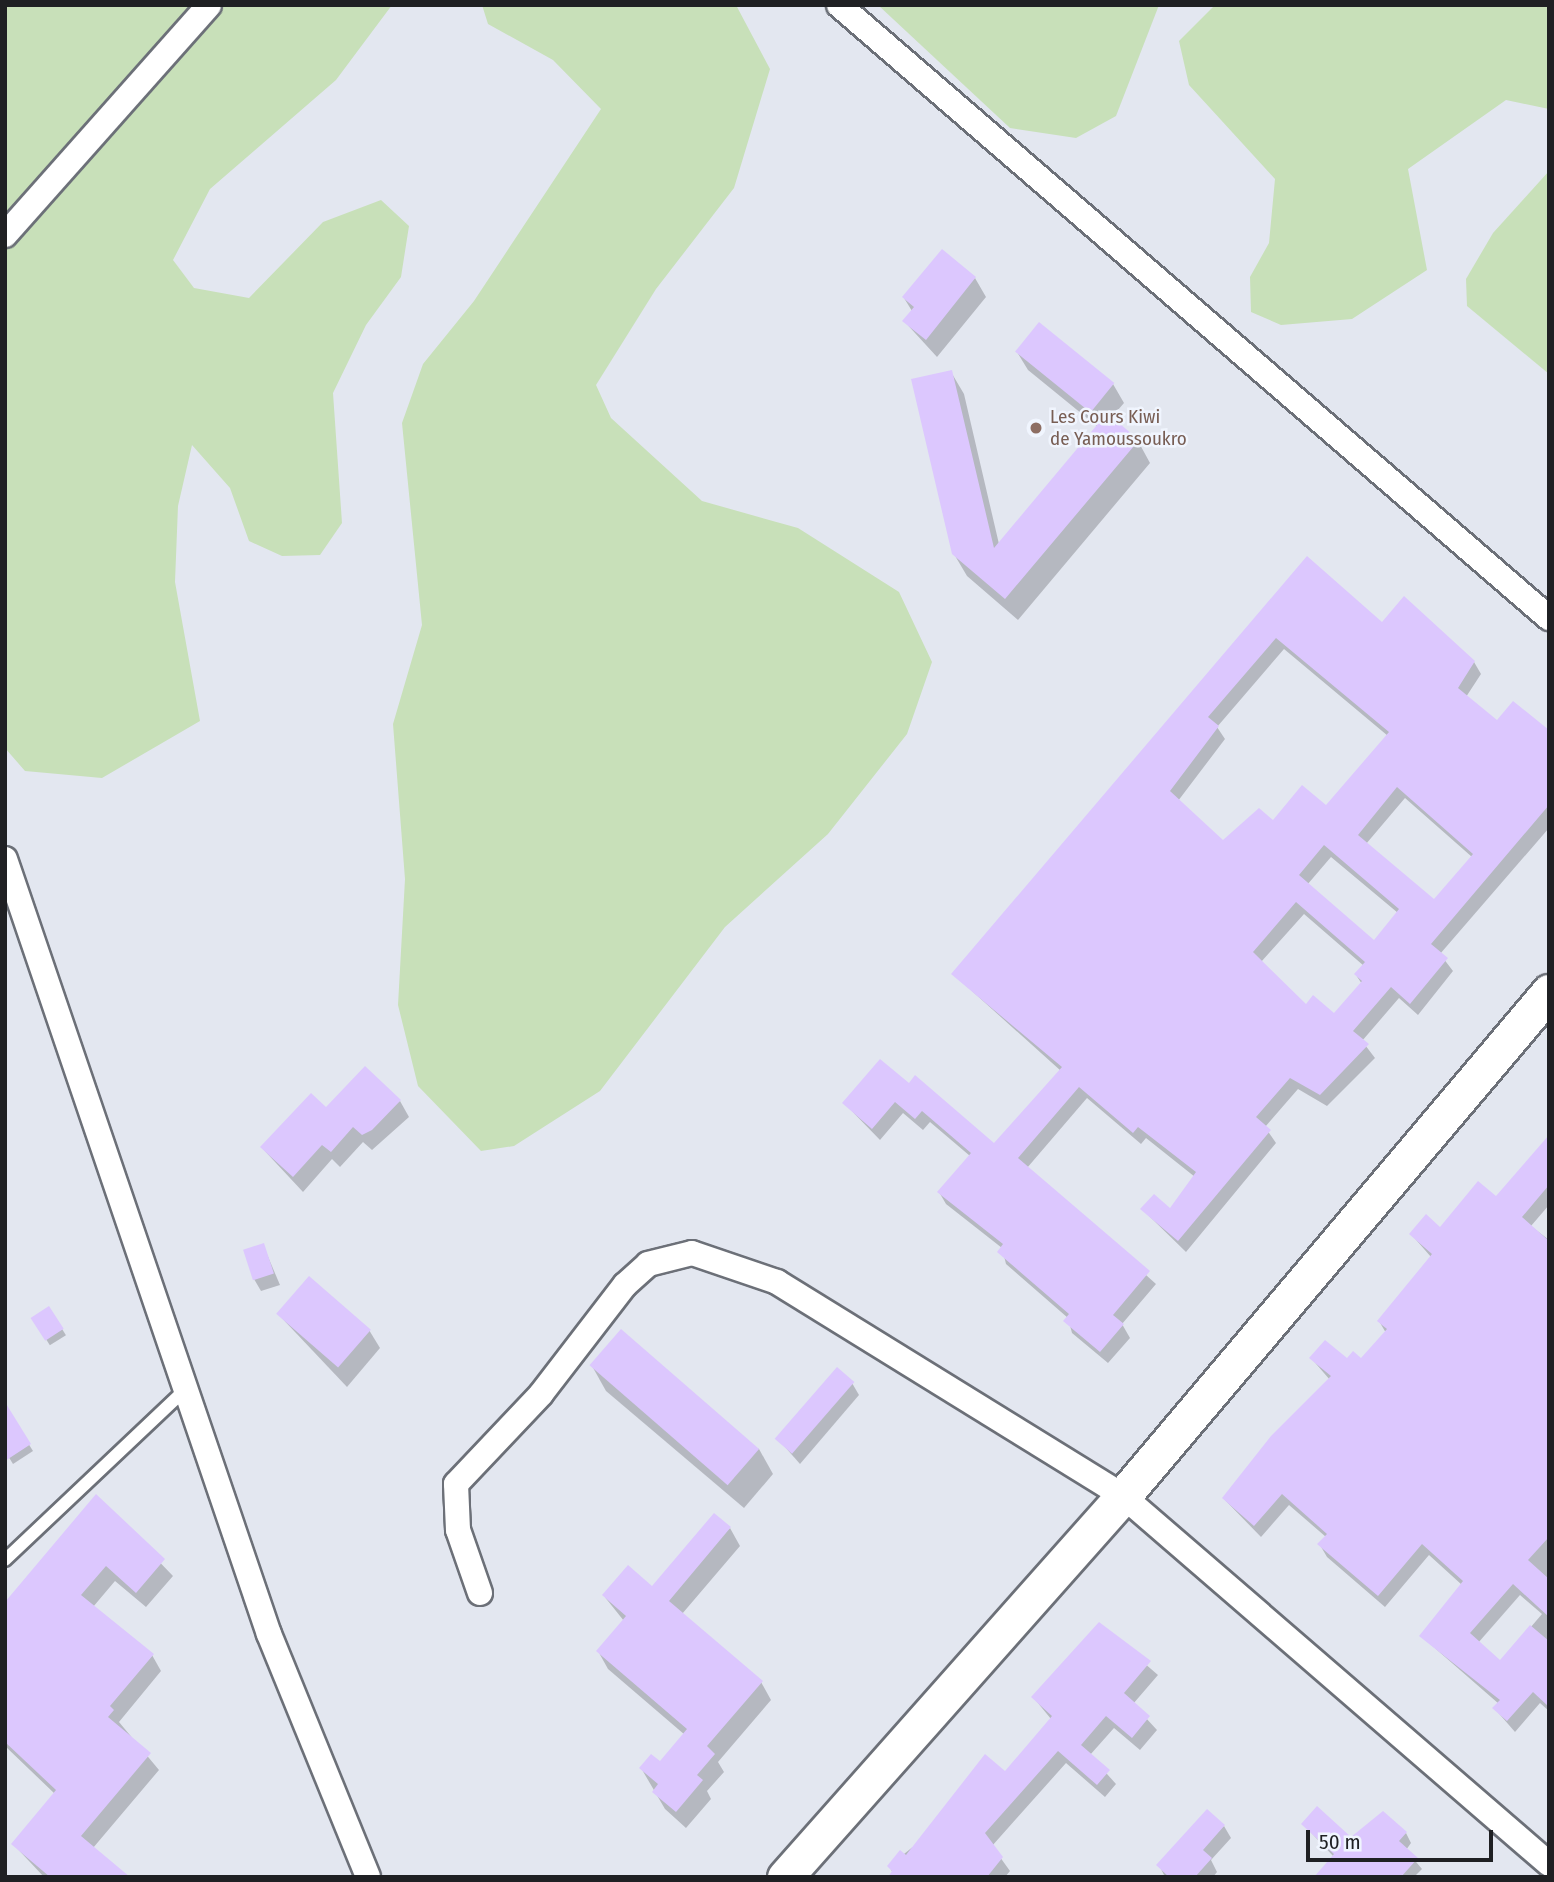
<!DOCTYPE html>
<style>
body{margin:0}
#map{position:relative;width:1554px;height:1882px;overflow:hidden;background:#e3e7f0;font-family:"Fira Sans Condensed",sans-serif}
div>[style]{position:absolute}
.green>*{inset:0;background:#c8e0b9}
.shadow>*{inset:0;background:#0003;transform-origin:0 0}
.building>*{inset:0;background:#dcc7fe;transform-origin:0 0}
.roads{filter:drop-shadow(2px 0 #6c7078) drop-shadow(-2px 0 #6c7078) drop-shadow(0 2px #6c7078) drop-shadow(0 -2px #6c7078)}
.lane>*{height:12px;margin:-6px;padding:0 6px;transform-origin:6px;border-radius:6px;background:#fff}
.street>*{height:24px;margin:-12px;padding:0 12px;transform-origin:12px;border-radius:12px;background:#fff}
.secondary>*{height:35px;margin:-17.5px;padding:0 17.5px;transform-origin:17.5px;border-radius:17.5px;background:#fff}
.dots>*{width:19px;height:19px;translate:-50% -50%;box-sizing:border-box;border:4px solid #f0f5fe;border-radius:50%}
span{translate:-50% -50%;white-space:nowrap;text-align:center;line-height:1.15;-webkit-text-stroke:5px #f0f5fe;paint-order:stroke}
.education-label{font-size:19px;color:#785e54}
.left{translate:0 -50%;text-align:left}
.frame{position:absolute;inset:0;border:7px solid #1f2023;pointer-events:none}
.scale{position:absolute;left:1306px;top:1830px;width:187px;height:32px;box-sizing:border-box;border:4px solid #1f2023;border-top:0;padding-left:9px;font-size:21px;line-height:24px;white-space:nowrap;color:#1f2023;-webkit-text-stroke:5px #f0f5fe;paint-order:stroke}
</style>
<div id="map">
<div class="green">
<i style="clip-path:polygon(5px 5px,392px 5px,336px 80px,210px 189px,173px 260px,194px 288px,249px 298px,323px 222px,381px 200px,409px 226px,401px 277px,366px 325px,333px 393px,342px 523px,320px 555px,282px 556px,249px 541px,230px 488px,192px 445px,178px 506px,175px 582px,200px 721px,102px 778px,25px 771px,5px 748px)"></i>
<i style="clip-path:polygon(482px 5px,736px 5px,770px 69px,734px 188px,656px 289px,596px 385px,611px 418px,702px 501px,798px 528px,899px 592px,932px 662px,907px 734px,828px 834px,725px 927px,600px 1091px,514px 1146px,481px 1151px,418px 1086px,398px 1005px,405px 879px,393px 724px,422px 625px,402px 423px,423px 364px,474px 301px,601px 109px,553px 60px,488px 24px)"></i>
<i style="clip-path:polygon(878px 5px,1159px 5px,1116px 116px,1076px 138px,1010px 128px)"></i>
<i style="clip-path:polygon(1215px 5px,1549px 5px,1549px 109px,1506px 100px,1408px 169px,1427px 270px,1352px 319px,1281px 325px,1251px 312px,1250px 277px,1269px 243px,1275px 179px,1189px 85px,1179px 41px)"></i>
<i style="clip-path:polygon(1549px 171px,1549px 374px,1467px 306px,1466px 279px,1493px 233px)"></i>
</div>
<div class="shadow">
<i style="clip-path:polygon(975px 278px,986px 297px,937px 357px,904px 321px,912px 311px,904px 298px)"></i>
<i style="clip-path:polygon(1017px 352px,1113px 384px,1124px 403px,1111px 418px,1138px 441px,1150px 463px,1018px 620px,967px 576px,954px 554px,951px 372px,964px 394px,999px 544px,1098px 427px,1028px 370px)"></i>
<i style="clip-path:polygon(evenodd,1307px 558px,1382px 624px,1404px 599px,1474px 662px,1481px 674px,1466px 697px,1497px 723px,1549px 732px,1549px 828px,1440px 954px,1453px 971px,1418px 1015px,1399px 998px,1362px 1041px,1375px 1058px,1327px 1106px,1298px 1089px,1265px 1127px,1276px 1143px,1186px 1252px,1143px 1210px,1171px 1210px,1195px 1177px,1146px 1138px,1141px 1144px,1087px 1098px,1027px 1168px,1156px 1284px,1122px 1324px,1130px 1338px,1108px 1363px,1072px 1333px,1068px 1318px,1006px 1264px,1002px 1248px,946px 1204px,939px 1192px,970px 1156px,930px 1122px,923px 1130px,903px 1113px,880px 1140px,844px 1103px,909px 1086px,994px 1145px,1061px 1071px,953px 974px,1307px 558px,1284px 649px,1388px 736px,1326px 808px,1223px 843px,1178px 801px,1225px 739px,1217px 727px,1284px 649px,1307px 558px,1405px 798px,1472px 857px,1434px 902px,1366px 844px,1405px 798px,1307px 558px,1331px 857px,1398px 913px,1375px 943px,1307px 885px,1331px 857px,1307px 558px,1304px 914px,1364px 966px,1356px 975px,1362px 984px,1335px 1016px,1306px 1007px,1261px 962px,1304px 914px)"></i>
<i style="clip-path:polygon(400px 1101px,409px 1117px,372px 1150px,363px 1142px,340px 1167px,332px 1159px,303px 1192px,262px 1148px)"></i>
<i style="clip-path:polygon(evenodd,1549px 1138px,1549px 1205px,1531px 1226px,1549px 1240px,1549px 1711px,1540px 1703px,1515px 1732px,1495px 1709px,1499px 1704px,1421px 1636px,1462px 1585px,1429px 1555px,1385px 1607px,1327px 1557px,1320px 1545px,1326px 1537px,1289px 1505px,1261px 1537px,1224px 1499px,1330px 1380px,1311px 1358px,1361px 1360px,1386px 1333px,1379px 1321px,1431px 1257px,1411px 1234px,1440px 1229px,1496px 1199px,1549px 1138px,1520px 1595px,1542px 1614px,1500px 1663px,1478px 1643px,1520px 1595px)"></i>
<i style="clip-path:polygon(263px 1245px,280px 1285px,261px 1291px,254px 1279px)"></i>
<i style="left:49px;top:1308px;width:32px;height:19px;rotate:58deg"></i>
<i style="clip-path:polygon(278px 1314px,369px 1330px,380px 1348px,347px 1387px)"></i>
<i style="clip-path:polygon(592px 1366px,759px 1449px,773px 1474px,744px 1508px,606px 1391px)"></i>
<i style="clip-path:polygon(852px 1383px,859px 1395px,800px 1464px,778px 1439px)"></i>
<i style="clip-path:polygon(10px 1414px,33px 1451px,13px 1464px,5px 1451px)"></i>
<i style="clip-path:polygon(97px 1497px,173px 1576px,146px 1607px,115px 1581px,93px 1607px,152px 1655px,161px 1671px,119px 1722px,159px 1770px,93px 1848px,127px 1877px,44px 1877px,13px 1844px,55px 1794px,5px 1746px,5px 1603px)"></i>
<i style="clip-path:polygon(730px 1528px,740px 1546px,682px 1614px,761px 1682px,771px 1700px,718px 1762px,724px 1772px,707px 1791px,711px 1799px,686px 1828px,665px 1809px,641px 1768px,660px 1763px,685px 1735px,608px 1669px,598px 1651px,624px 1621px,604px 1596px,652px 1589px)"></i>
<i style="clip-path:polygon(1100px 1625px,1158px 1675px,1133px 1704px,1157px 1730px,1140px 1750px,1114px 1728px,1090px 1755px,1116px 1784px,1105px 1797px,1066px 1763px,992px 1846px,1010px 1871px,1005px 1877px,895px 1877px,889px 1866px,1005px 1773px,1051px 1719px,1033px 1697px)"></i>
<i style="clip-path:polygon(1303px 1824px,1351px 1840px,1406px 1833px,1411px 1843px,1406px 1850px,1422px 1869px,1414px 1877px,1316px 1877px,1334px 1857px)"></i>
<i style="clip-path:polygon(1224px 1826px,1231px 1838px,1211px 1860px,1217px 1872px,1213px 1877px,1165px 1877px,1159px 1865px)"></i>
</div>
<div class="building">
<i style="clip-path:polygon(942px 249px,976px 277px,926px 340px,902px 321px,914px 307px,902px 297px)"></i>
<i style="left:1039px;top:322px;width:97px;height:38px;rotate:39deg"></i>
<i style="clip-path:polygon(952px 370px,994px 548px,1107px 413px,1139px 440px,1005px 599px,952px 554px,911px 379px)"></i>
<i style="clip-path:polygon(evenodd,1307px 556px,1382px 622px,1404px 596px,1475px 661px,1458px 688px,1497px 720px,1513px 701px,1549px 730px,1549px 805px,1431px 944px,1448px 958px,1410px 1004px,1391px 987px,1353px 1031px,1369px 1044px,1320px 1095px,1290px 1078px,1256px 1117px,1271px 1130px,1178px 1241px,1140px 1209px,1154px 1194px,1170px 1208px,1196px 1172px,1138px 1127px,1133px 1133px,1079px 1087px,1018px 1158px,1150px 1271px,1113px 1315px,1124px 1324px,1100px 1352px,1063px 1321px,1069px 1314px,997px 1252px,1003px 1244px,937px 1192px,971px 1153px,922px 1111px,915px 1119px,895px 1102px,872px 1129px,842px 1103px,880px 1059px,909px 1083px,915px 1075px,994px 1143px,1062px 1067px,951px 974px,1307px 556px,1276px 638px,1389px 732px,1326px 805px,1302px 785px,1273px 820px,1259px 808px,1223px 840px,1170px 791px,1219px 726px,1208px 717px,1276px 638px,1307px 556px,1397px 787px,1473px 854px,1434px 899px,1358px 835px,1397px 787px,1307px 556px,1324px 845px,1399px 909px,1374px 940px,1299px 875px,1324px 845px,1307px 556px,1296px 902px,1365px 962px,1354px 974px,1362px 981px,1334px 1013px,1313px 995px,1306px 1004px,1253px 952px,1296px 902px)"></i>
<i style="clip-path:polygon(365px 1066px,401px 1100px,372px 1130px,362px 1135px,353px 1127px,331px 1152px,322px 1145px,293px 1177px,260px 1147px,311px 1093px,326px 1107px)"></i>
<i style="clip-path:polygon(1549px 1135px,1549px 1185px,1522px 1217px,1549px 1241px,1549px 1537px,1528px 1560px,1549px 1579px,1549px 1617px,1513px 1584px,1470px 1633px,1500px 1660px,1530px 1625px,1549px 1641px,1549px 1707px,1533px 1692px,1507px 1721px,1492px 1708px,1500px 1700px,1419px 1636px,1463px 1581px,1422px 1544px,1378px 1596px,1317px 1544px,1327px 1534px,1282px 1494px,1254px 1526px,1222px 1498px,1271px 1436px,1331px 1376px,1309px 1358px,1325px 1340px,1347px 1358px,1353px 1351px,1361px 1358px,1387px 1329px,1377px 1321px,1432px 1254px,1409px 1234px,1426px 1214px,1440px 1227px,1478px 1181px,1496px 1196px)"></i>
<i style="left:264px;top:1243px;width:32px;height:22px;rotate:72deg"></i>
<i style="left:309px;top:1276px;width:82px;height:50px;rotate:41deg"></i>
<i style="left:49px;top:1306px;width:27px;height:22px;rotate:57deg"></i>
<i style="left:621px;top:1329px;width:183px;height:48px;rotate:41deg"></i>
<i style="left:837px;top:1367px;width:23px;height:95px;rotate:41deg"></i>
<i style="clip-path:polygon(5px 1402px,31px 1444px,5px 1461px)"></i>
<i style="clip-path:polygon(96px 1494px,165px 1559px,136px 1593px,106px 1566px,81px 1595px,154px 1654px,110px 1706px,114px 1710px,108px 1717px,151px 1753px,81px 1836px,130px 1877px,50px 1877px,11px 1844px,56px 1790px,5px 1742px,5px 1602px)"></i>
<i style="clip-path:polygon(714px 1513px,731px 1527px,669px 1601px,763px 1681px,707px 1746px,715px 1754px,697px 1775px,703px 1780px,676px 1812px,652px 1792px,658px 1784px,639px 1768px,651px 1754px,660px 1761px,687px 1729px,596px 1651px,626px 1616px,602px 1595px,628px 1565px,652px 1586px)"></i>
<i style="clip-path:polygon(1099px 1622px,1151px 1661px,1124px 1693px,1150px 1716px,1132px 1738px,1106px 1716px,1081px 1745px,1110px 1770px,1097px 1785px,1058px 1751px,985px 1833px,1003px 1857px,987px 1877px,888px 1877px,892px 1871px,887px 1866px,900px 1850px,906px 1855px,985px 1754px,1005px 1771px,1052px 1716px,1031px 1697px)"></i>
<i style="clip-path:polygon(1317px 1806px,1351px 1837px,1383px 1811px,1407px 1832px,1399px 1841px,1418px 1858px,1401px 1877px,1314px 1877px,1334px 1854px,1301px 1824px)"></i>
<i style="clip-path:polygon(1207px 1809px,1225px 1825px,1203px 1850px,1212px 1858px,1195px 1877px,1169px 1877px,1156px 1865px)"></i>
</div>
<div class="roads">
<div class="lane">
<i style="left:5px;top:1560px;width:248px;rotate:-43.4deg"></i>
</div>
<div class="street">
<i style="left:839px;top:5px;width:938px;rotate:40.81deg"></i>
<i style="left:5px;top:235px;width:307px;rotate:-48.4deg"></i>
<i style="left:5px;top:859px;width:819px;rotate:71.19deg"></i>
<i style="left:269px;top:1634px;width:262px;rotate:67.8deg"></i>
<i style="left:480px;top:1593px;width:67px;rotate:-109.2deg"></i>
<i style="left:458px;top:1530px;width:46px;rotate:-92.5deg"></i>
<i style="left:456px;top:1484px;width:124px;rotate:-46.6deg"></i>
<i style="left:541px;top:1394px;width:138px;rotate:-52.4deg"></i>
<i style="left:625px;top:1285px;width:31px;rotate:-42deg"></i>
<i style="left:648px;top:1264px;width:45px;rotate:-14deg"></i>
<i style="left:692px;top:1253px;width:90px;rotate:18.8deg"></i>
<i style="left:777px;top:1282px;width:407px;rotate:31.7deg"></i>
<i style="left:1123px;top:1496px;width:563px;rotate:40.82deg"></i>
</div>
<div class="secondary">
<i style="left:785px;top:1877px;width:509px;rotate:-48.42deg"></i>
<i style="left:1123px;top:1496px;width:660px;rotate:-49.79deg"></i>
</div>
</div>
<div class="dots">
<i style="left:1036px;top:428px;background:#8d6e63"></i>
</div>
<div class="education-label">
<span class="left" style="left:1050px;top:428px">Les Cours Kiwi<br>de Yamoussoukro</span>
</div>
<div class="frame"></div>
<div class="scale">50 m</div>
</div>
